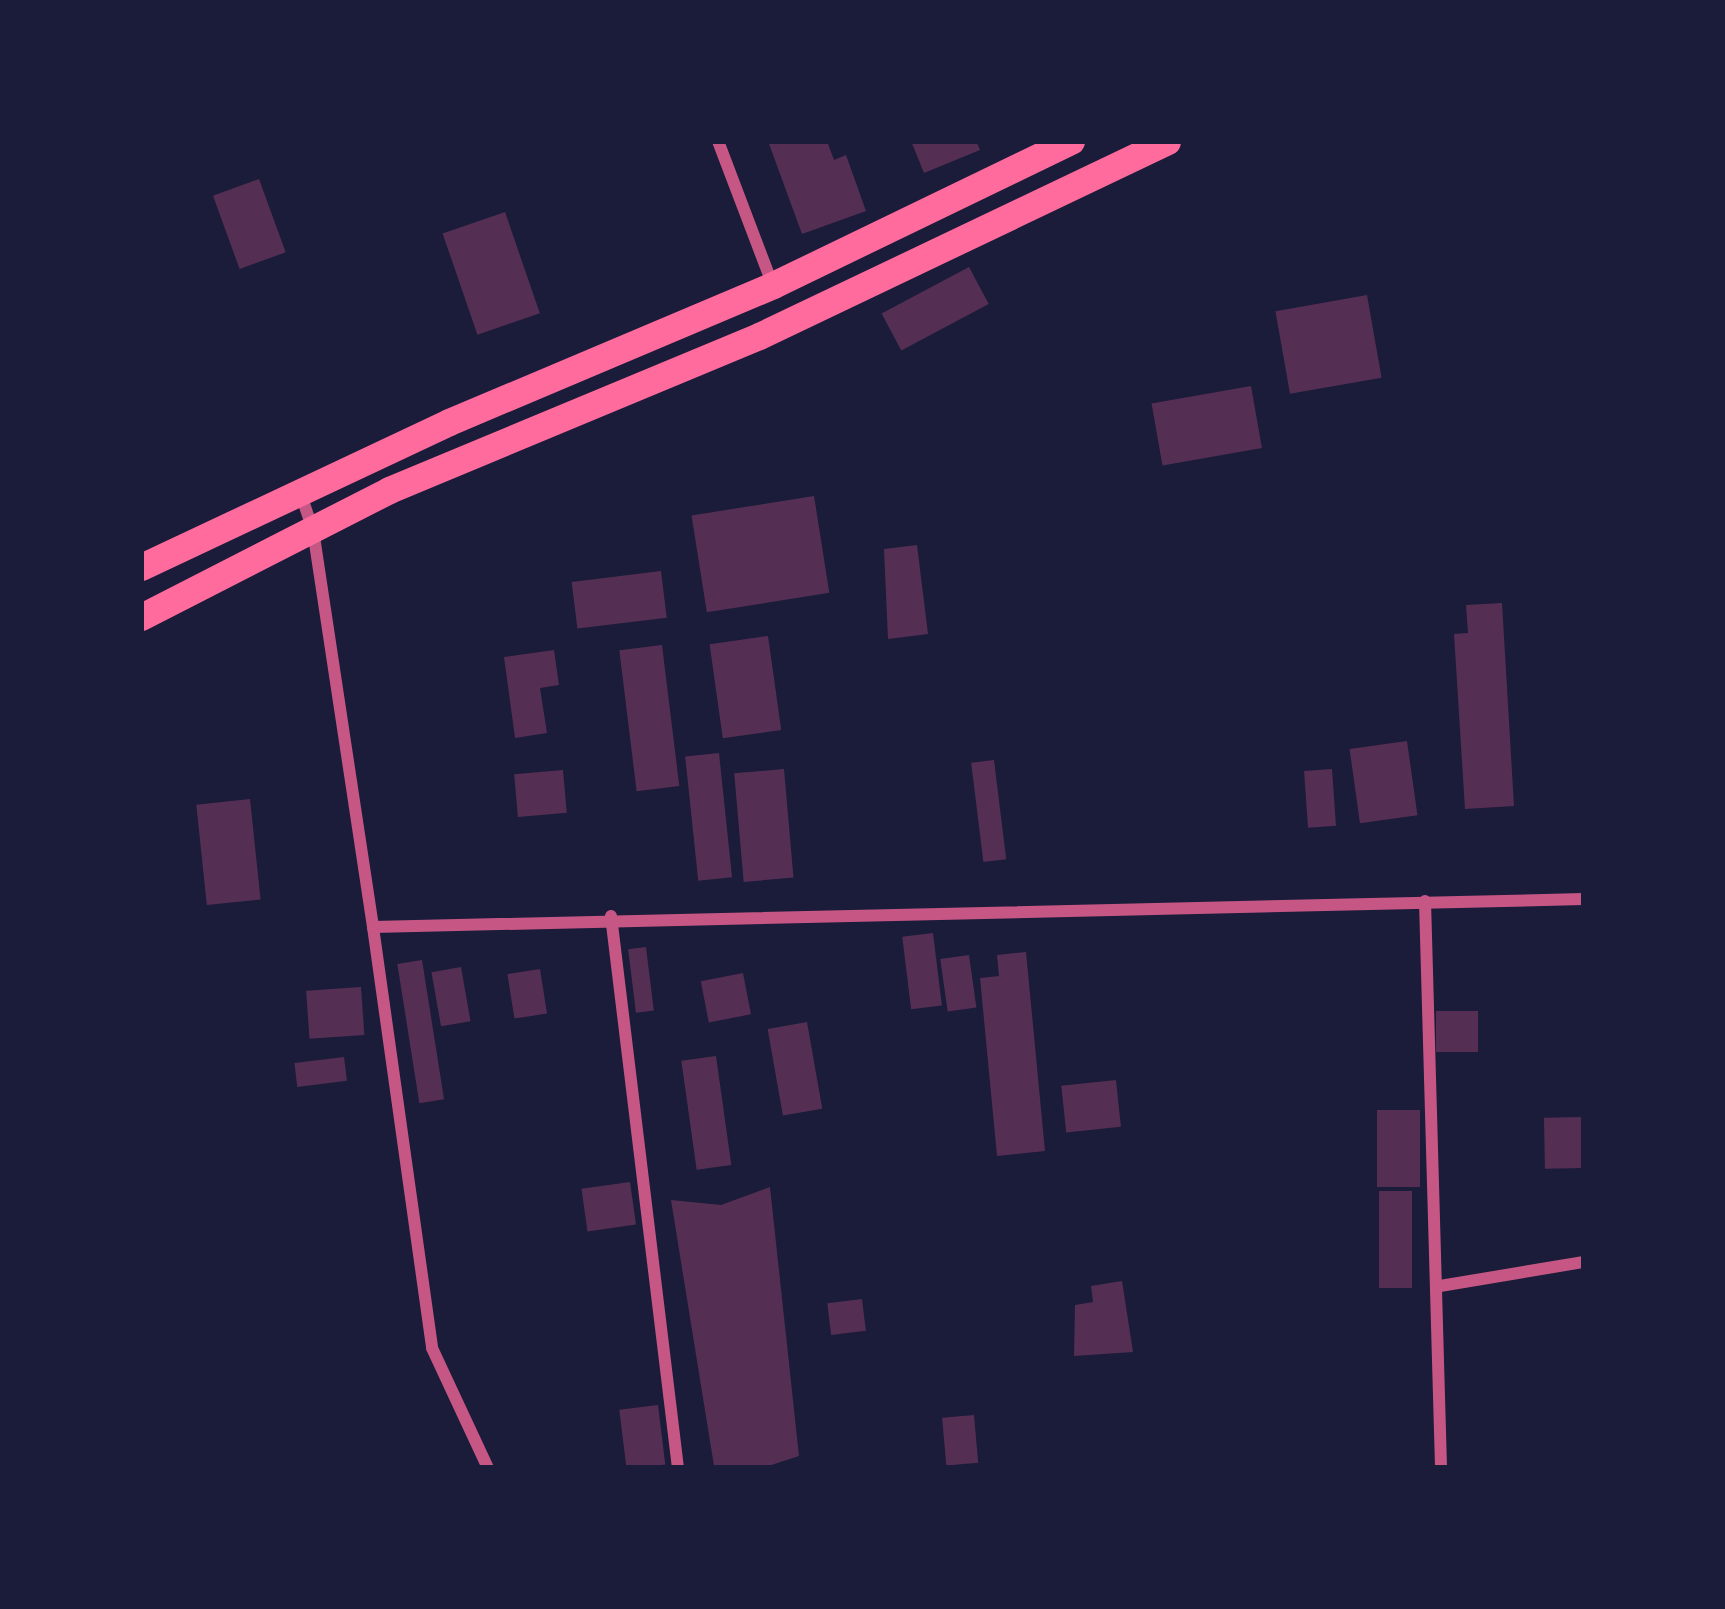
<!DOCTYPE html>
<style>
body{margin:0}
#map{position:relative;width:1725px;height:1609px;overflow:hidden;background:#1b1b3a;font-family:Montserrat,sans-serif}
div>[style]{position:absolute}
.building>*{inset:0;background:#542f53;transform-origin:0 0}
.minor>*{height:12px;margin:-6px;padding:0 6px;transform-origin:6px;border-radius:6px;background:#c65784}
.primary>*{height:27px;margin:-13.5px;padding:0 13.5px;transform-origin:13.5px;border-radius:13.5px;background:#ff6b9d}
span{translate:-50% -50%;white-space:nowrap;text-align:center;line-height:1.15;-webkit-text-stroke:9px #1b1b3a;paint-order:stroke}
.frame{position:absolute;inset:0;border:144px solid #1b1b3a;pointer-events:none}
</style>
<div id="map">
<div class="building">
<i style="clip-path:polygon(768px 141px,827px 141px,834px 160px,846px 155px,866px 211px,802px 234px)"></i>
<i style="clip-path:polygon(911px 141px,976px 141px,980px 150px,924px 173px)"></i>
<i style="left:259px;top:179px;width:78px;height:49px;rotate:70deg"></i>
<i style="left:505px;top:212px;width:107px;height:66px;rotate:71deg"></i>
<i style="left:969px;top:267px;width:42px;height:99px;rotate:62deg"></i>
<i style="left:1367px;top:295px;width:84px;height:93px;rotate:80deg"></i>
<i style="left:1251px;top:386px;width:63px;height:101px;rotate:80deg"></i>
<i style="left:814px;top:496px;width:98px;height:124px;rotate:81deg"></i>
<i style="clip-path:polygon(917px 545px,928px 634px,888px 639px,884px 549px)"></i>
<i style="left:661px;top:571px;width:47px;height:90px;rotate:83deg"></i>
<i style="clip-path:polygon(1502px 603px,1514px 806px,1465px 809px,1454px 634px,1468px 633px,1466px 605px)"></i>
<i style="left:768px;top:636px;width:95px;height:59px;rotate:82deg"></i>
<i style="left:662px;top:645px;width:142px;height:43px;rotate:83deg"></i>
<i style="clip-path:polygon(554px 650px,559px 685px,540px 688px,547px 733px,515px 738px,504px 657px)"></i>
<i style="left:1407px;top:741px;width:75px;height:58px;rotate:82deg"></i>
<i style="left:719px;top:753px;width:125px;height:34px;rotate:84deg"></i>
<i style="left:994px;top:760px;width:100px;height:23px;rotate:83deg"></i>
<i style="left:784px;top:769px;width:109px;height:50px;rotate:85deg"></i>
<i style="left:1332px;top:769px;width:57px;height:28px;rotate:86deg"></i>
<i style="left:563px;top:770px;width:43px;height:49px;rotate:85deg"></i>
<i style="left:250px;top:799px;width:101px;height:54px;rotate:84deg"></i>
<i style="left:933px;top:933px;width:73px;height:31px;rotate:83deg"></i>
<i style="left:646px;top:947px;width:64px;height:18px;rotate:83deg"></i>
<i style="clip-path:polygon(1026px 952px,1045px 1151px,997px 1156px,980px 978px,999px 976px,997px 955px)"></i>
<i style="left:969px;top:955px;width:53px;height:29px;rotate:82deg"></i>
<i style="left:422px;top:960px;width:141px;height:25px;rotate:81deg"></i>
<i style="left:461px;top:967px;width:55px;height:30px;rotate:80deg"></i>
<i style="left:540px;top:969px;width:45px;height:33px;rotate:81deg"></i>
<i style="left:743px;top:973px;width:42px;height:43px;rotate:79deg"></i>
<i style="left:361px;top:987px;width:48px;height:55px;rotate:86deg"></i>
<i style="left:1436px;top:1011px;width:42px;height:41px"></i>
<i style="left:807px;top:1022px;width:88px;height:40px;rotate:80deg"></i>
<i style="left:716px;top:1056px;width:110px;height:35px;rotate:82deg"></i>
<i style="left:344px;top:1057px;width:24px;height:50px;rotate:83deg"></i>
<i style="left:1116px;top:1080px;width:47px;height:55px;rotate:84deg"></i>
<i style="left:1377px;top:1110px;width:43px;height:77px"></i>
<i style="left:1583px;top:1117px;width:51px;height:39px;rotate:89deg"></i>
<i style="left:630px;top:1182px;width:43px;height:49px;rotate:82deg"></i>
<i style="clip-path:polygon(770px 1187px,799px 1456px,762px 1468px,714px 1466px,671px 1200px,721px 1205px)"></i>
<i style="left:1379px;top:1191px;width:33px;height:97px"></i>
<i style="clip-path:polygon(1122px 1281px,1133px 1352px,1074px 1356px,1075px 1305px,1093px 1302px,1091px 1286px)"></i>
<i style="left:862px;top:1299px;width:32px;height:35px;rotate:83deg"></i>
<i style="left:658px;top:1405px;width:60px;height:39px;rotate:83deg"></i>
<i style="left:974px;top:1415px;width:48px;height:32px;rotate:85deg"></i>
</div>
<div class="minor">
<i style="left:718px;top:141px;width:152px;rotate:69.2deg"></i>
<i style="left:300px;top:492px;width:40px;rotate:71.1deg"></i>
<i style="left:313px;top:530px;width:402px;rotate:81.4deg"></i>
<i style="left:373px;top:927px;width:1211px;rotate:-1.32deg"></i>
<i style="left:1425px;top:901px;width:567px;rotate:88.38deg"></i>
<i style="left:611px;top:916px;width:556px;rotate:83.08deg"></i>
<i style="left:373px;top:927px;width:425px;rotate:82deg"></i>
<i style="left:432px;top:1348px;width:132px;rotate:65deg"></i>
<i style="left:1440px;top:1286px;width:146px;rotate:-9.5deg"></i>
</div>
<div class="primary">
<i style="left:141px;top:567px;width:340px;rotate:-25.2deg"></i>
<i style="left:449px;top:422px;width:352px;rotate:-22.9deg"></i>
<i style="left:773px;top:285px;width:331px;rotate:-25.8deg"></i>
<i style="left:141px;top:617px;width:279px;rotate:-27.1deg"></i>
<i style="left:389px;top:490px;width:401px;rotate:-22.6deg"></i>
<i style="left:759px;top:336px;width:452px;rotate:-25.5deg"></i>
</div>
<div class="frame"></div>
</div>
